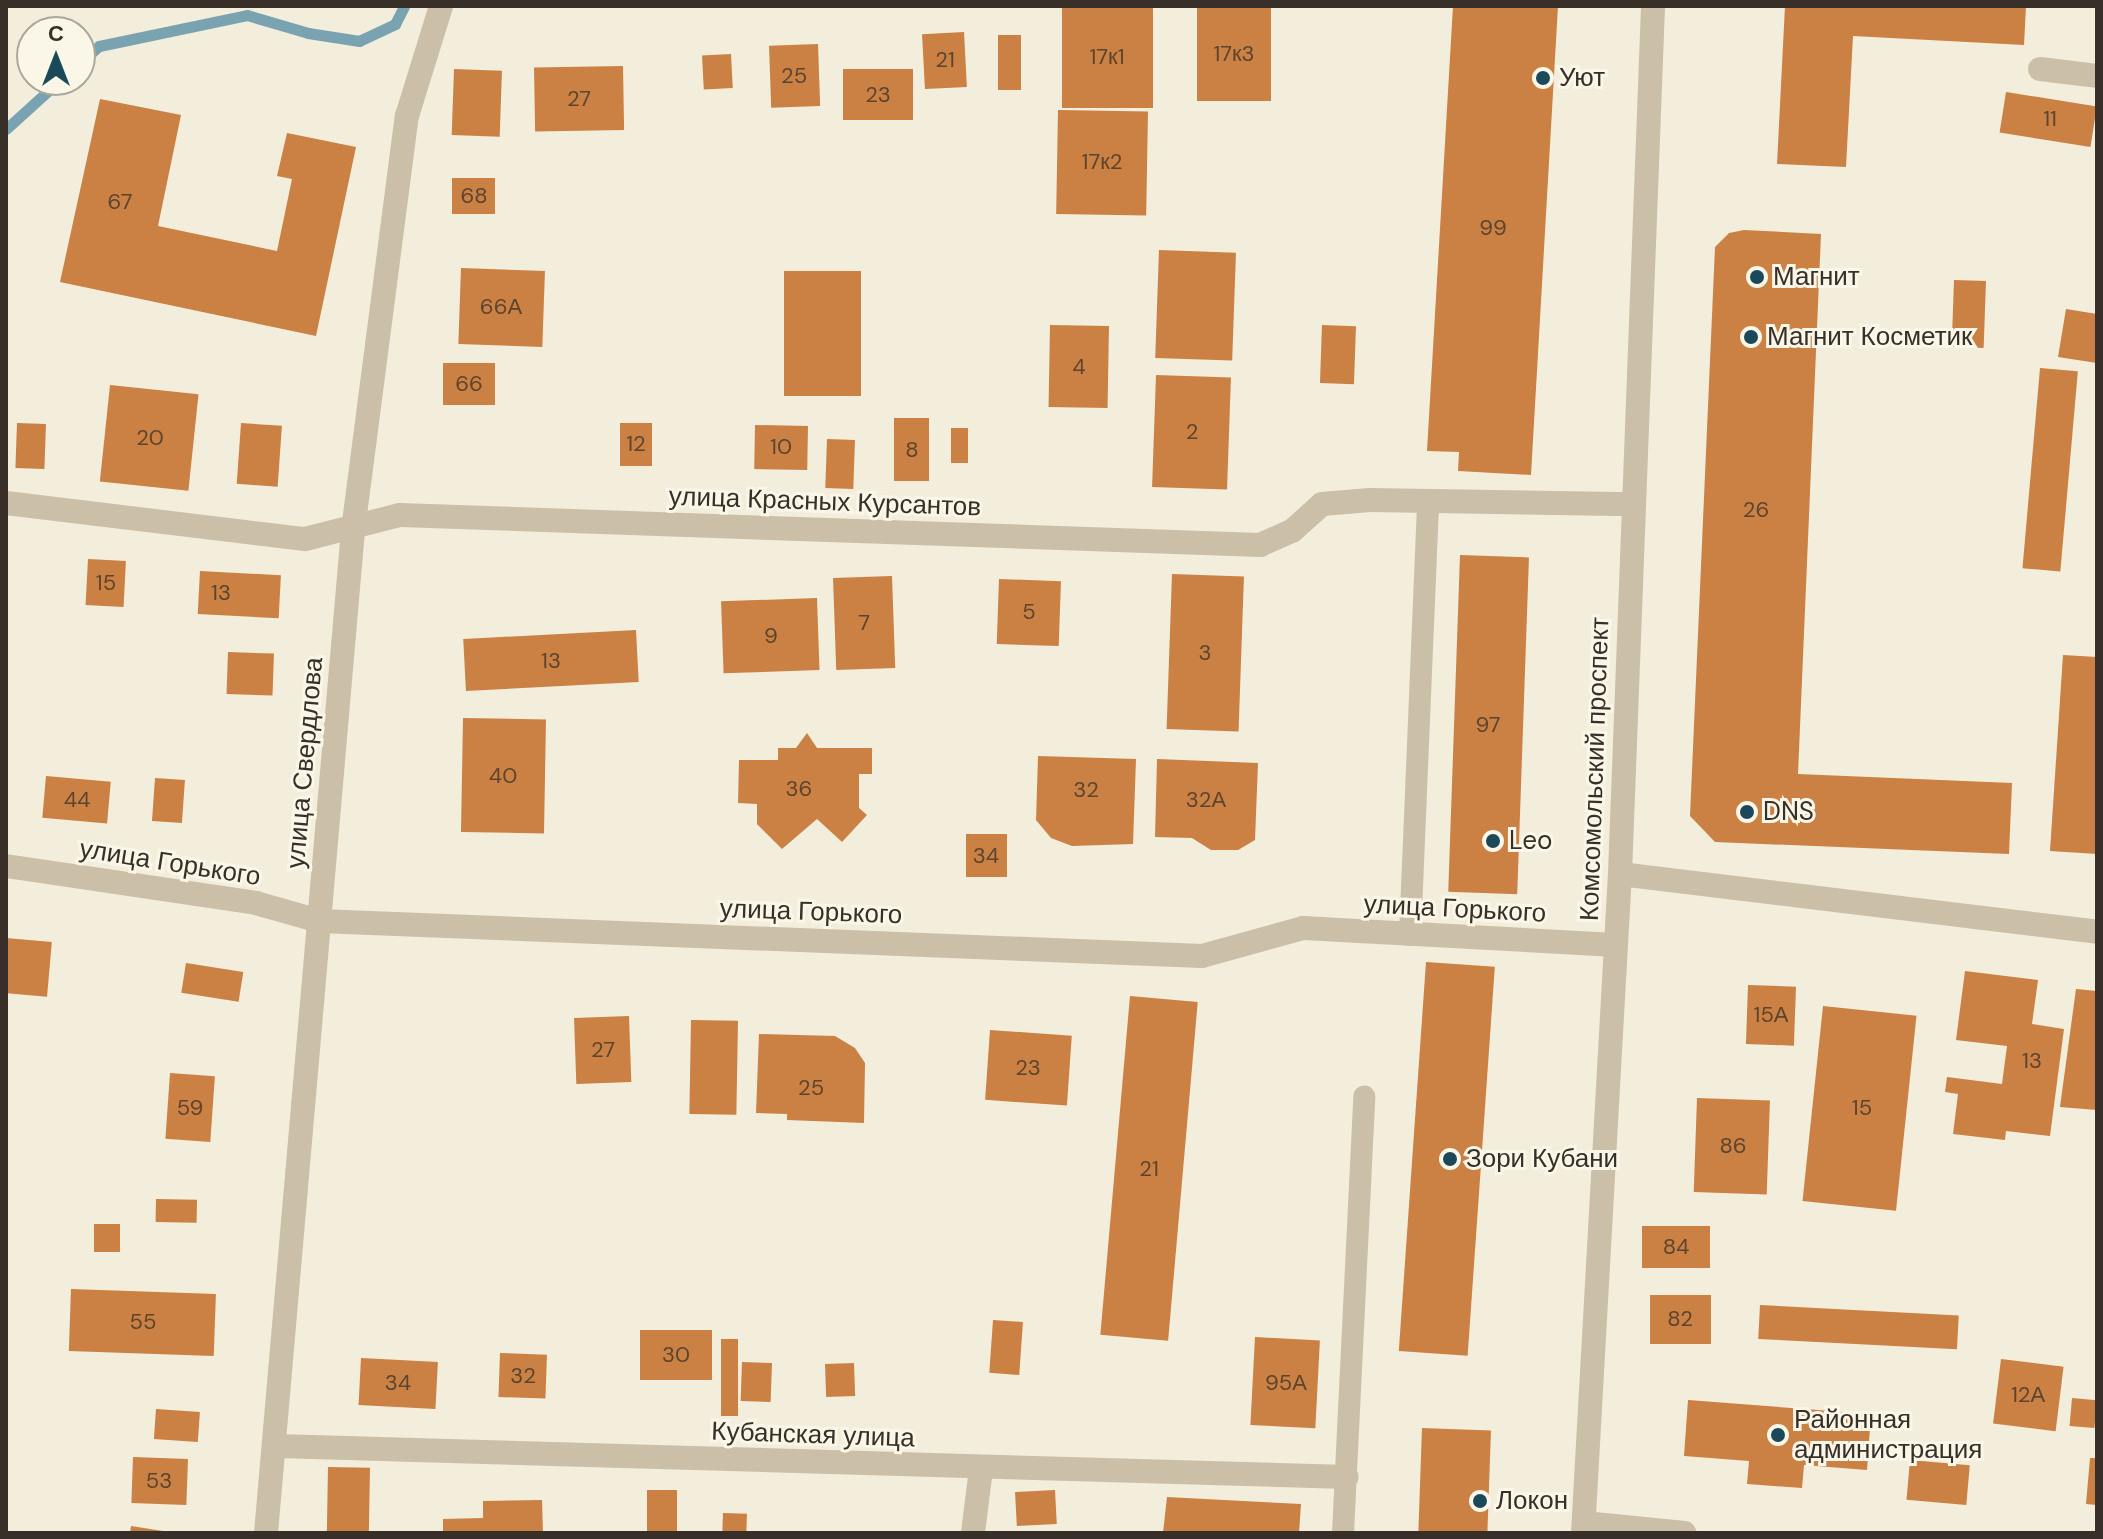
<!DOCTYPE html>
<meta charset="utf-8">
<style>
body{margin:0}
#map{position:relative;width:2103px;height:1539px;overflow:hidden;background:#f3eddc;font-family:"DM Sans",sans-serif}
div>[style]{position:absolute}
.stream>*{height:11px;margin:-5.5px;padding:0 5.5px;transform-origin:5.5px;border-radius:5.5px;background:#7aa3b1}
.building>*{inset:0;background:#ca8143;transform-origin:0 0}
.lane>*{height:22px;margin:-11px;padding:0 11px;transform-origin:11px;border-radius:11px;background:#cbbfa7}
.street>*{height:24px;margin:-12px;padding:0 12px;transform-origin:12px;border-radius:12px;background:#cbbfa7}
.dots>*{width:22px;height:22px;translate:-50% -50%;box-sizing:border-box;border:4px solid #faf6e8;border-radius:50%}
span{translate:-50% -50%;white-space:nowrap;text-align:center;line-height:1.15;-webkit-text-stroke:6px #faf6e8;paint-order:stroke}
.number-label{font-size:22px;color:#5c442f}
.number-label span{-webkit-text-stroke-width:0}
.poi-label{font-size:26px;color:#383028}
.left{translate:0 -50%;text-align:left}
.street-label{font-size:26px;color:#383028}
.frame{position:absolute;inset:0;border:8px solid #383028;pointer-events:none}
.north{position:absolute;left:16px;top:16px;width:80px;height:80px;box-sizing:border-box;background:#faf6e8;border:2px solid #aca79b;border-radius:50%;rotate:0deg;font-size:22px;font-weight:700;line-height:32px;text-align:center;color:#383028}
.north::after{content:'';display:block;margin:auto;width:28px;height:36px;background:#1c495a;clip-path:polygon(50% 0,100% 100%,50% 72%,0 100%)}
</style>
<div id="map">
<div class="stream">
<i style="left:80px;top:63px;width:25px;rotate:-42deg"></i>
<i style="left:99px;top:46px;width:151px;rotate:-11.8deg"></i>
<i style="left:247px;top:15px;width:64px;rotate:16.4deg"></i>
<i style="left:308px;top:33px;width:52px;rotate:8.9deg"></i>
<i style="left:359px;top:41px;width:40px;rotate:-25deg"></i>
<i style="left:395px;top:24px;width:20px;rotate:-63deg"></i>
<i style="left:6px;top:129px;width:73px;rotate:-42.2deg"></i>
</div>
<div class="building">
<i style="left:1062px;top:6px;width:91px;height:102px"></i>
<i style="left:1197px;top:6px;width:74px;height:95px"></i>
<i style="clip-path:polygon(1453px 6px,1558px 6px,1531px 475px,1458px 471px,1459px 452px,1427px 451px)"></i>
<i style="clip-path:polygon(1785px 6px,2026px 6px,2024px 45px,1853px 36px,1846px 167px,1777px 164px)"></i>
<i style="left:964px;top:32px;width:55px;height:42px;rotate:87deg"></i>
<i style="left:998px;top:35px;width:23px;height:55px"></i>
<i style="left:818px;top:44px;width:62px;height:49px;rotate:88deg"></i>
<i style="left:731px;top:54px;width:34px;height:29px;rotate:87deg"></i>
<i style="left:623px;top:66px;width:64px;height:89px;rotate:89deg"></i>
<i style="left:454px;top:69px;width:48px;height:66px;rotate:2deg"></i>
<i style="left:843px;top:69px;width:70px;height:51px"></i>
<i style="left:2006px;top:92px;width:92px;height:41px;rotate:9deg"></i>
<i style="clip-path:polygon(100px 99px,181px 115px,158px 226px,277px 251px,292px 179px,277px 176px,287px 133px,356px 147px,316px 336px,60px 282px)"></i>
<i style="left:1058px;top:110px;width:90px;height:104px;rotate:1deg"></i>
<i style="left:452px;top:178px;width:43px;height:36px"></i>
<i style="clip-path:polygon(1744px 230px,1821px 234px,1798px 774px,2012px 783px,2009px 854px,1715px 842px,1690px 816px,1715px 247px,1729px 233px)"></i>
<i style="left:1159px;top:250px;width:77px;height:108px;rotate:2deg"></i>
<i style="left:461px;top:268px;width:84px;height:76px;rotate:2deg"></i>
<i style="left:861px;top:271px;width:125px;height:77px;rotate:90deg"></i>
<i style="left:1954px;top:280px;width:32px;height:67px;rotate:2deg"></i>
<i style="clip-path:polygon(2066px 309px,2097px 314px,2097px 363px,2058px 357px)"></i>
<i style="left:1050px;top:325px;width:59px;height:82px;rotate:1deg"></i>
<i style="left:1322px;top:325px;width:34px;height:58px;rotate:2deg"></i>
<i style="left:443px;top:363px;width:52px;height:42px"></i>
<i style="left:2040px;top:368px;width:38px;height:201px;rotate:5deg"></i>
<i style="left:1156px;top:375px;width:75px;height:112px;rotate:2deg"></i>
<i style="left:110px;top:385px;width:89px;height:97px;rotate:6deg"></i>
<i style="left:929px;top:418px;width:63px;height:35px;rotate:90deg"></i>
<i style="left:17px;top:423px;width:29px;height:45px;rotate:2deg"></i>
<i style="left:241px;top:423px;width:41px;height:61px;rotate:4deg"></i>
<i style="left:620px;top:423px;width:32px;height:43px"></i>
<i style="left:755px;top:425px;width:53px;height:44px;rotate:1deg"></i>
<i style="left:951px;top:428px;width:17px;height:35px"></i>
<i style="left:827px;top:439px;width:28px;height:49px;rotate:2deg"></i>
<i style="left:1460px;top:555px;width:69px;height:337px;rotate:2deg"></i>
<i style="left:88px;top:559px;width:38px;height:46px;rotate:3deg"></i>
<i style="left:200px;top:571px;width:81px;height:43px;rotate:3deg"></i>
<i style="left:1172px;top:574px;width:72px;height:155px;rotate:2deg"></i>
<i style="left:892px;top:576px;width:92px;height:59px;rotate:88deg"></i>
<i style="left:999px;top:579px;width:62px;height:65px;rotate:2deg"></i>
<i style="left:817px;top:598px;width:72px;height:96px;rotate:88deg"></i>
<i style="left:636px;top:630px;width:52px;height:173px;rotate:87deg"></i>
<i style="left:228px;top:652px;width:46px;height:42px;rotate:2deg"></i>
<i style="clip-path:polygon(2063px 655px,2097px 657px,2097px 854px,2050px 851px)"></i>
<i style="left:463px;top:718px;width:83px;height:114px;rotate:1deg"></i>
<i style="clip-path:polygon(807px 733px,817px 748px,872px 748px,872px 774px,859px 774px,859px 808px,867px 815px,842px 842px,817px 819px,782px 849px,757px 824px,757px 804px,738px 803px,739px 760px,778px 760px,778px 748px,796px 748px)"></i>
<i style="clip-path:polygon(1038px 756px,1136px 759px,1133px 844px,1072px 846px,1051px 838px,1036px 820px)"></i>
<i style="clip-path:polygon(1157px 759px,1258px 763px,1255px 840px,1238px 850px,1211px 850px,1192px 838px,1155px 837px)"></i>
<i style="left:46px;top:776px;width:65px;height:42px;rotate:5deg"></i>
<i style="left:155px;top:778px;width:30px;height:43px;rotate:4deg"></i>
<i style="left:966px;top:834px;width:41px;height:43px"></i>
<i style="left:6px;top:938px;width:46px;height:55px;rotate:5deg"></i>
<i style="left:1426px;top:962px;width:69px;height:390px;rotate:4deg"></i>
<i style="left:186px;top:963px;width:58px;height:30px;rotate:9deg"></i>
<i style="clip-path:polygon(1965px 971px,2038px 980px,2032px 1024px,2064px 1029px,2050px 1136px,2006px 1131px,2005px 1140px,1953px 1134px,1958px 1094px,1945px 1092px,1947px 1077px,2002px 1084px,2007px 1046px,1956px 1040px)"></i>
<i style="left:1748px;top:985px;width:48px;height:59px;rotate:2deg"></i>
<i style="clip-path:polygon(2076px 989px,2097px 991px,2097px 1110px,2060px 1107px)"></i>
<i style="left:1130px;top:996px;width:68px;height:340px;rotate:5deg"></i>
<i style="left:1823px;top:1006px;width:94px;height:196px;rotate:6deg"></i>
<i style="left:629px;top:1016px;width:66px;height:55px;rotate:88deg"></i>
<i style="left:691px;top:1020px;width:47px;height:94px;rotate:1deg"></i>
<i style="left:990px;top:1030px;width:82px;height:70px;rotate:4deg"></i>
<i style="clip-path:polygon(759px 1034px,835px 1036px,855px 1048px,865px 1063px,864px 1123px,787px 1120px,787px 1114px,756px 1113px)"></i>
<i style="left:170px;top:1073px;width:45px;height:66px;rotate:4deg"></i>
<i style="left:1697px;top:1098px;width:73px;height:94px;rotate:2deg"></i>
<i style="left:156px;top:1199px;width:41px;height:23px;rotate:1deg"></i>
<i style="left:94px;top:1224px;width:26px;height:28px"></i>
<i style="left:1642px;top:1226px;width:68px;height:42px"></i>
<i style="left:71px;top:1289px;width:145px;height:62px;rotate:2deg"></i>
<i style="left:1650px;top:1295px;width:61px;height:49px"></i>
<i style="left:1760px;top:1305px;width:199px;height:34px;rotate:3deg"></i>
<i style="left:993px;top:1320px;width:30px;height:53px;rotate:4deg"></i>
<i style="left:640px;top:1330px;width:72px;height:50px"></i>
<i style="left:1255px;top:1337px;width:65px;height:88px;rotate:3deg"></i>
<i style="left:721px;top:1339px;width:17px;height:77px"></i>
<i style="left:500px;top:1353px;width:47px;height:44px;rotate:2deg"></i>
<i style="left:361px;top:1358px;width:77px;height:47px;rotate:3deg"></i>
<i style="left:2001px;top:1359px;width:63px;height:65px;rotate:7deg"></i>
<i style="left:742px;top:1362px;width:30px;height:39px;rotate:2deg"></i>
<i style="left:854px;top:1363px;width:33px;height:29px;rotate:88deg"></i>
<i style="left:2072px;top:1398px;width:25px;height:28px;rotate:5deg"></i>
<i style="clip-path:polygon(1688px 1400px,1871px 1414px,1867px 1470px,1804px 1465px,1802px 1488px,1747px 1484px,1749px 1461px,1684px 1456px)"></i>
<i style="left:156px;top:1409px;width:44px;height:30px;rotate:4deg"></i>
<i style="left:1422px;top:1428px;width:69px;height:105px;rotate:2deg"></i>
<i style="left:133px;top:1457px;width:55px;height:46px;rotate:2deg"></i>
<i style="clip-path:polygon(2090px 1458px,2097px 1458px,2097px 1505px,2086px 1504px)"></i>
<i style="left:1910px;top:1460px;width:60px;height:40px;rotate:5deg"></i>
<i style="left:328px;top:1467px;width:42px;height:66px;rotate:1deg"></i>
<i style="left:647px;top:1490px;width:30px;height:43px"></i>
<i style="left:1055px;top:1490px;width:34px;height:40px;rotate:87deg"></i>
<i style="clip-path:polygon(1167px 1497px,1301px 1504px,1299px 1533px,1163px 1533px)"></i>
<i style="clip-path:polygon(542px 1500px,543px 1533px,443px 1533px,443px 1519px,483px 1518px,483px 1501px)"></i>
<i style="left:723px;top:1513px;width:24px;height:20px;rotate:2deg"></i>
<i style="clip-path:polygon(131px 1526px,163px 1531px,163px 1533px,130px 1533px)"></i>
</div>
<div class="lane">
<i style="left:1410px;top:935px;width:434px;rotate:-87.6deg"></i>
<i style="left:1343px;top:1533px;width:437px;rotate:-87.2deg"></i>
</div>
<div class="street">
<i style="left:2040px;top:69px;width:57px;rotate:7deg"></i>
<i style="left:6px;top:503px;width:301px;rotate:6.9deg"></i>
<i style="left:305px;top:539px;width:98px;rotate:-14.2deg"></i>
<i style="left:400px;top:515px;width:861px;rotate:2deg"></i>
<i style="left:1260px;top:545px;width:35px;rotate:-24deg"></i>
<i style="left:1292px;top:531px;width:40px;rotate:-42deg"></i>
<i style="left:1322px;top:504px;width:48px;rotate:-4.8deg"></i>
<i style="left:1370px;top:500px;width:263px;rotate:0.9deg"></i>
<i style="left:6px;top:866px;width:253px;rotate:8.4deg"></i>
<i style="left:256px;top:903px;width:66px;rotate:15.9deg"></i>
<i style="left:319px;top:921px;width:884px;rotate:2.27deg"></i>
<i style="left:1202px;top:956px;width:105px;rotate:-15.5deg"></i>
<i style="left:1303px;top:928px;width:313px;rotate:3.1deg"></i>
<i style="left:1620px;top:874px;width:481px;rotate:6.9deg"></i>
<i style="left:277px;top:1446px;width:1070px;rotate:1.66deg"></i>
<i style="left:1584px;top:1523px;width:101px;rotate:5.7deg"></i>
<i style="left:266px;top:1533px;width:1007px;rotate:-85.04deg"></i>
<i style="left:353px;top:530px;width:418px;rotate:-82.6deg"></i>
<i style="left:407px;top:116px;width:115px;rotate:-72.8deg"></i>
<i style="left:973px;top:1533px;width:64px;rotate:-82.9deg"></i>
<i style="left:1583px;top:1533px;width:660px;rotate:-86.79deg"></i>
<i style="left:1620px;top:874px;width:869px;rotate:-87.82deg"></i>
</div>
<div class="dots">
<i style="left:1543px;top:78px;background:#1c495a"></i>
<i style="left:1757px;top:277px;background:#1c495a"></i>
<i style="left:1751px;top:337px;background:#1c495a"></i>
<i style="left:1747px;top:812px;background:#1c495a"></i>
<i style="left:1493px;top:841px;background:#1c495a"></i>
<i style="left:1450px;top:1159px;background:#1c495a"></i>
<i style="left:1778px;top:1435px;background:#1c495a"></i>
<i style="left:1480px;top:1501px;background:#1c495a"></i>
</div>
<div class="number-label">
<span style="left:1234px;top:54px">17к3</span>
<span style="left:1107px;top:57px">17к1</span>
<span style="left:945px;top:60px">21</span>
<span style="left:794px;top:76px">25</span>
<span style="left:878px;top:95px">23</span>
<span style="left:579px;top:99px">27</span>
<span style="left:2050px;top:119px">11</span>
<span style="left:1102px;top:162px">17к2</span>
<span style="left:474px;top:196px">68</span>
<span style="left:120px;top:202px">67</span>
<span style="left:1493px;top:228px">99</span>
<span style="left:501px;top:307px">66А</span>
<span style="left:1079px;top:367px">4</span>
<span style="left:469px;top:384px">66</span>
<span style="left:1192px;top:432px">2</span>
<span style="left:150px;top:438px">20</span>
<span style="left:636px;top:444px">12</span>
<span style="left:781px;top:447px">10</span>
<span style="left:912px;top:450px">8</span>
<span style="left:1756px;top:510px">26</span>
<span style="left:106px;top:583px">15</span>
<span style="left:221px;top:593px">13</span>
<span style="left:1029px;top:612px">5</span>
<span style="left:864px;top:623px">7</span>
<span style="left:771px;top:636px">9</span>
<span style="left:1205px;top:653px">3</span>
<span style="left:551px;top:661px">13</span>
<span style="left:1488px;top:725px">97</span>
<span style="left:503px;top:776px">40</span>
<span style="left:799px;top:789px">36</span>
<span style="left:1086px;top:790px">32</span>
<span style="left:77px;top:800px">44</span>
<span style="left:1206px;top:800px">32А</span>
<span style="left:986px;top:856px">34</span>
<span style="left:1771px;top:1015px">15А</span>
<span style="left:603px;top:1050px">27</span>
<span style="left:2032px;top:1061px">13</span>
<span style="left:1028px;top:1068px">23</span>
<span style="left:811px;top:1088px">25</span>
<span style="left:190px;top:1108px">59</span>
<span style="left:1862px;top:1108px">15</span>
<span style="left:1733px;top:1146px">86</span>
<span style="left:1149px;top:1169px">21</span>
<span style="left:1676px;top:1247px">84</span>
<span style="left:1680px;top:1319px">82</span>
<span style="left:143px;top:1322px">55</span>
<span style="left:676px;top:1355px">30</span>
<span style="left:523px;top:1376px">32</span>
<span style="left:398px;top:1383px">34</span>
<span style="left:1286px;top:1383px">95А</span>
<span style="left:2028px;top:1395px">12А</span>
<span style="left:159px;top:1481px">53</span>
</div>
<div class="poi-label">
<span class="left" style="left:1559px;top:78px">Уют</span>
<span class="left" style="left:1773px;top:277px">Магнит</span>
<span class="left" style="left:1767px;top:337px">Магнит Косметик</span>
<span class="left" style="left:1763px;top:812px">DNS</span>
<span class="left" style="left:1509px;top:841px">Leo</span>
<span class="left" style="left:1466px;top:1159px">Зори Кубани</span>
<span class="left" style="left:1794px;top:1435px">Районная<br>администрация</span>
<span class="left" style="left:1496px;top:1501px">Локон</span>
</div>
<div class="street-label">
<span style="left:825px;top:502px;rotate:2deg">улица Красных Курсантов</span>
<span style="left:305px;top:763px;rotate:-85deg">улица Свердлова</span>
<span style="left:1595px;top:769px;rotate:-88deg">Комсомольский проспект</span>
<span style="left:170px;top:863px;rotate:9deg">улица Горького</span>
<span style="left:1455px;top:909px;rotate:3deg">улица Горького</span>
<span style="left:811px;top:912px;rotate:2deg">улица Горького</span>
<span style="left:813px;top:1435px;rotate:2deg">Кубанская улица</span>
</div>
<div class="frame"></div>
<div class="north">С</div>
</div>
